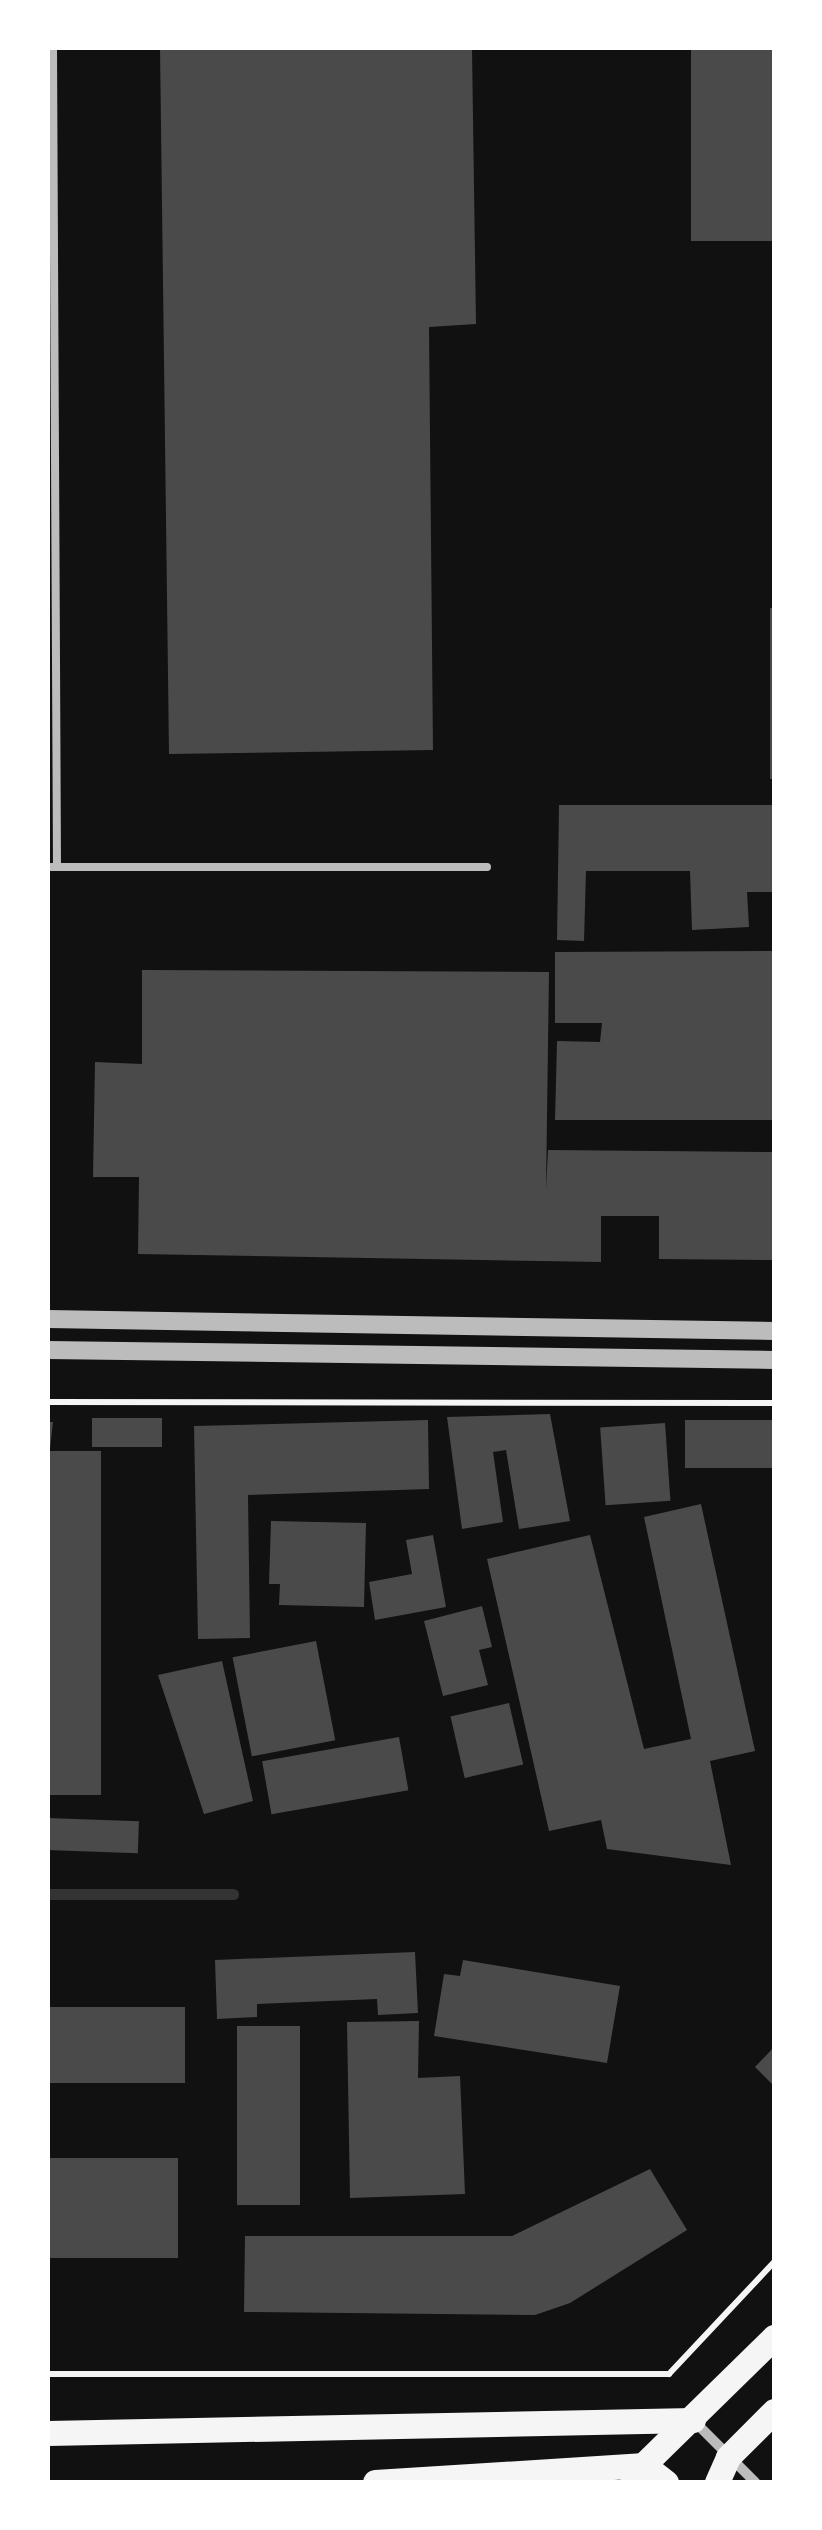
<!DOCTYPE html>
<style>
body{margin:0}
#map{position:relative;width:822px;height:2530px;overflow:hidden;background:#111;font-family:Raleway,sans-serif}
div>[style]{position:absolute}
.stream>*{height:11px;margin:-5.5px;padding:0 5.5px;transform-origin:5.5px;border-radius:5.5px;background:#333}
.building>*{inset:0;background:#4a4a4a;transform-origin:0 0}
.path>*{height:6px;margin:-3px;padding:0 3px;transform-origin:3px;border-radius:3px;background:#f5f5f5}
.service>*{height:8px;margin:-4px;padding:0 4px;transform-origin:4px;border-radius:4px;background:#bcbcbc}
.minor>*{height:10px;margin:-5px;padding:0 5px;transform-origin:5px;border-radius:5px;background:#bcbcbc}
.tertiary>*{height:18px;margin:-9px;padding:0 9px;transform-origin:9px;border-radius:9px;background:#bcbcbc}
.primary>*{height:25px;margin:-12.5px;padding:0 12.5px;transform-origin:12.5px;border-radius:12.5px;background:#f5f5f5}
span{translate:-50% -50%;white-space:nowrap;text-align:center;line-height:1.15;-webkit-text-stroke:8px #fff;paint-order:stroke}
.frame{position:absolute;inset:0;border:50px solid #fff;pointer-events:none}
</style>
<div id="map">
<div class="stream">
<i style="left:48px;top:1894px;width:185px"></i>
</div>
<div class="building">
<i style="clip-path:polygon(160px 48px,472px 48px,476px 324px,429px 327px,433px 750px,169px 754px)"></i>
<i style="left:691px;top:48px;width:83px;height:193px"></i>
<i style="left:770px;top:608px;width:4px;height:171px"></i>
<i style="clip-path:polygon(559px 805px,774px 805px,774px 892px,747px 892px,749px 927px,692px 930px,690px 871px,586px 871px,584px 941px,557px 940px)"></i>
<i style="clip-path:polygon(774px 951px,774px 1120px,555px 1120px,557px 1041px,600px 1042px,602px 1023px,555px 1023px,555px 952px)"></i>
<i style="clip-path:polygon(142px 970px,549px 972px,546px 1190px,548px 1150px,774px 1152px,774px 1260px,659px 1259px,659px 1216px,601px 1216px,601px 1262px,138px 1254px,139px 1177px,93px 1177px,95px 1062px,142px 1064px)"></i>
<i style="clip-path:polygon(550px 1414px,570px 1521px,519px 1529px,506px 1450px,493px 1452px,503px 1522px,462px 1529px,447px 1417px)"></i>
<i style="left:92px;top:1418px;width:70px;height:29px"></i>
<i style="clip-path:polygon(428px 1420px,429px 1489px,248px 1495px,250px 1638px,198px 1639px,194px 1426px)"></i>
<i style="left:774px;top:1420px;width:48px;height:89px;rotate:90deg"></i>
<i style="clip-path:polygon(48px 1422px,53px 1422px,50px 1449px,48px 1449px)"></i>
<i style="left:665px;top:1423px;width:78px;height:65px;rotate:86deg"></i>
<i style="left:48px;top:1451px;width:53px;height:344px"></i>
<i style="clip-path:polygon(701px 1504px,755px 1751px,710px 1761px,731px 1865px,607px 1849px,601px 1820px,549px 1831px,487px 1559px,590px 1535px,644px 1749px,691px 1739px,644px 1517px)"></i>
<i style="clip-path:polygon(271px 1521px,366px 1523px,364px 1607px,279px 1605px,280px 1584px,269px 1584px)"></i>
<i style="clip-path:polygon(433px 1535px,446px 1607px,375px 1620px,369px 1582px,412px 1574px,406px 1540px)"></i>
<i style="clip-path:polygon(482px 1606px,492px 1647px,479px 1650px,488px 1685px,443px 1696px,424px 1621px)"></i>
<i style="left:316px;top:1641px;width:101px;height:85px;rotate:79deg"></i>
<i style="clip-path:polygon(222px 1661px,253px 1801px,204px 1814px,158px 1675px)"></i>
<i style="left:509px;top:1703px;width:63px;height:60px;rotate:77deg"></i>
<i style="left:399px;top:1737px;width:54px;height:139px;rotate:80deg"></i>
<i style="left:48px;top:1818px;width:91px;height:32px;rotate:2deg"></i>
<i style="clip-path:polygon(415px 1952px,418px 2013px,378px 2015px,377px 1999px,257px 2004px,257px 2017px,217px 2019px,215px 1960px)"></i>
<i style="clip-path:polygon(463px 1960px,620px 1986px,607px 2063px,434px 2036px,444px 1974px,460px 1976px)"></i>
<i style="left:48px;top:2007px;width:137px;height:76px"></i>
<i style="clip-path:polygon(419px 2021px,418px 2078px,460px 2076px,465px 2194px,350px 2198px,347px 2022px)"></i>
<i style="left:237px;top:2026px;width:63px;height:179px"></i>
<i style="clip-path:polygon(774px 2047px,774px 2086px,755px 2067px)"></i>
<i style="left:48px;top:2158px;width:130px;height:100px"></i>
<i style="clip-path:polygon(650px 2169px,687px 2230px,570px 2303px,535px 2315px,244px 2312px,245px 2236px,512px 2236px)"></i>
</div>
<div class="path">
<i style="left:48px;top:1402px;width:726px;rotate:0.08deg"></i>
<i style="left:48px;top:2374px;width:621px"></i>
<i style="left:669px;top:2374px;width:154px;rotate:-46.8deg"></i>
</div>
<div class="service">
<i style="left:53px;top:48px;width:819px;rotate:89.72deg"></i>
<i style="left:48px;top:867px;width:439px"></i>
</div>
<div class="minor">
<i style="left:693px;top:2420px;width:88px;rotate:45deg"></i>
</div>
<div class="tertiary">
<i style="left:48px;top:1319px;width:726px;rotate:0.95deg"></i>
<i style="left:48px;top:1350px;width:726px;rotate:0.79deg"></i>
</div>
<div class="primary">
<i style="left:48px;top:2433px;width:645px;rotate:-1.15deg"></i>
<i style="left:632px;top:2476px;width:199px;rotate:-44.4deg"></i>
<i style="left:375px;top:2482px;width:270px;rotate:-3.6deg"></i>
<i style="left:644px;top:2465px;width:28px;rotate:38deg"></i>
<i style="left:717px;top:2482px;width:27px;rotate:-66deg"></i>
<i style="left:728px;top:2457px;width:65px;rotate:-45deg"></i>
</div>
<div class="frame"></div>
</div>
